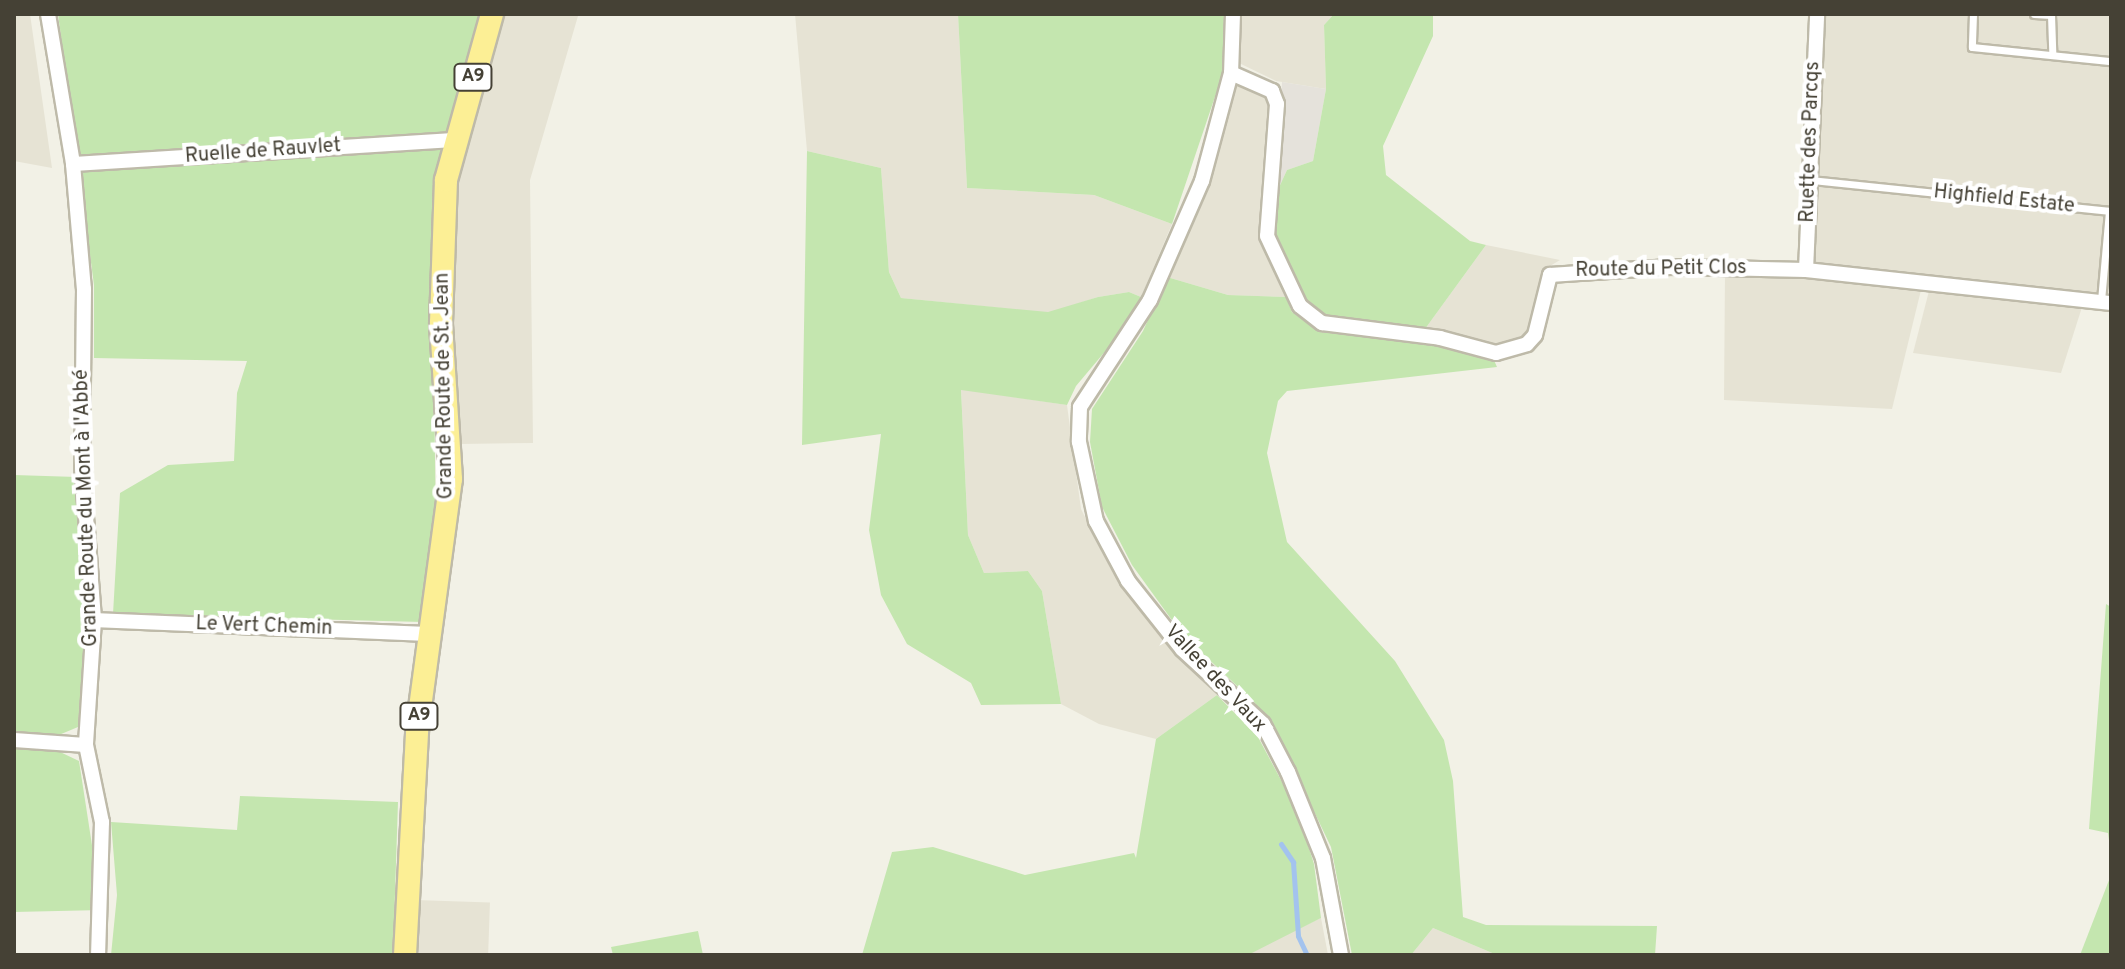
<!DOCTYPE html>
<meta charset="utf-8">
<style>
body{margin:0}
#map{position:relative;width:2125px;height:969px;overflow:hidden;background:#f2f1e6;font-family:Overpass,sans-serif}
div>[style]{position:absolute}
.residential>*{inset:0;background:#e6e3d4;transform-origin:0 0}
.industrial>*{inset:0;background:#e5e2db}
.green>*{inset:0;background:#c4e6af}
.stream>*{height:5px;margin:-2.5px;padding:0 2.5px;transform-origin:2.5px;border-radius:2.5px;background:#a3c3ee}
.roads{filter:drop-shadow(2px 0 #bebaa9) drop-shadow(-2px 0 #bebaa9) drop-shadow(0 2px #bebaa9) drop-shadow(0 -2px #bebaa9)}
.service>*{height:7px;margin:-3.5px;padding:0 3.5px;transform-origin:3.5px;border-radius:3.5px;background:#fff}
.minor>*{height:14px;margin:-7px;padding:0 7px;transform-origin:7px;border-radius:7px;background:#fff}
.primary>*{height:22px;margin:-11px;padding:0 11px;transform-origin:11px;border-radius:11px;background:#fcef95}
span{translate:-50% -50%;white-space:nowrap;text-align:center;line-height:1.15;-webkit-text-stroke:8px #fff;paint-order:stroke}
.shield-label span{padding:2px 6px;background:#fff;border:2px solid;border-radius:6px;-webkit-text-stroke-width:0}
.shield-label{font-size:18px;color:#454135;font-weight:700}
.street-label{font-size:20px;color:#454135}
.frame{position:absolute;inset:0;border:16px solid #454135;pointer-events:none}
</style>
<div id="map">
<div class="residential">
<i style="clip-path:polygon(14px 14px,30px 14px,52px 168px,14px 161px)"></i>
<i style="clip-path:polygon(505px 14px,602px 14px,578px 16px,530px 180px,533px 443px,459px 444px,451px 265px,458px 178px,467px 130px)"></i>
<i style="clip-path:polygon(795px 14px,958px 14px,967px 188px,1094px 195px,1172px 224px,1141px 297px,1129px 292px,1098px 297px,1049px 313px,901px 298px,889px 272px,881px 168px,807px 151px)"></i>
<i style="clip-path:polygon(1241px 14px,1334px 14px,1324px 25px,1326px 89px,1276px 81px,1239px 63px)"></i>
<i style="clip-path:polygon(1822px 14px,2111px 14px,2111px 296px,1811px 262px)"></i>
<i style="clip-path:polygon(1234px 83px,1268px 96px,1272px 107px,1261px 237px,1286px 297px,1228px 295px,1167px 277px)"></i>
<i style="clip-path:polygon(1486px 245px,1560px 260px,1545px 269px,1531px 329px,1523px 338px,1496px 347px,1425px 329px)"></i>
<i style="clip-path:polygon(1725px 272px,1921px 290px,1892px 409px,1724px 400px)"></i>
<i style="clip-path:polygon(1929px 291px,2083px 304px,2061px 373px,1913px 353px)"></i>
<i style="clip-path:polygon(961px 389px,1067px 405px,1081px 509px,1113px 573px,1217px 695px,1156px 739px,1099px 724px,1061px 704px,1042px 591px,1028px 571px,984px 573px,968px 535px)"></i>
<i style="left:415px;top:900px;width:75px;height:55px;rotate:2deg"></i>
<i style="clip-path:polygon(1321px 918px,1328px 955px,1248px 955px,1252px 951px)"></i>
<i style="clip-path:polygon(1433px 928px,1497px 955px,1411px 955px)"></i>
</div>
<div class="industrial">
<i style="clip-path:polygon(1282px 82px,1326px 89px,1313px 161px,1287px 170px,1276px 194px)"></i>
</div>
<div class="green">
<i style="clip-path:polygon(58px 14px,482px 14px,442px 154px,432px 240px,436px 531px,423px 622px,113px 614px,120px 493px,168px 465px,234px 461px,237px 393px,247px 361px,94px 358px,94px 285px)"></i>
<i style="clip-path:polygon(958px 14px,1224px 14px,1223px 73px,1172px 224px,1094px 195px,967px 188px)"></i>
<i style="clip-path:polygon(1334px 14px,1433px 14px,1433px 36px,1383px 146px,1386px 175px,1470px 241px,1486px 245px,1425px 329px,1323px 318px,1306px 305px,1274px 234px,1276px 194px,1287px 170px,1313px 161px,1326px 89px,1324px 25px)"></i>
<i style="clip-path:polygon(807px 151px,881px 168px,889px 272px,901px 298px,1048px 312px,1098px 297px,1129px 292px,1141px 297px,1129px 323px,1076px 386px,1067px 405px,961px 390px,968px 535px,984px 573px,1028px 571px,1042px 591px,1061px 704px,981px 705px,971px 683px,907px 644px,881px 595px,869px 530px,881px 434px,802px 445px)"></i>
<i style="clip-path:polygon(1167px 277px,1228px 295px,1286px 297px,1292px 312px,1320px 332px,1436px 344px,1493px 358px,1497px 367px,1287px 391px,1278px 401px,1267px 453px,1287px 542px,1395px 661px,1444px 740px,1453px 781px,1463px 917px,1486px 925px,1657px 926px,1655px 955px,1497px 955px,1433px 928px,1411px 955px,1352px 955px,1331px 847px,1277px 734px,1254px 702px,1182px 634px,1132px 565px,1102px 507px,1090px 442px,1092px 409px,1143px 331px)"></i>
<i style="clip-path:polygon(14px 475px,77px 477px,86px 614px,78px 727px,54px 737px,14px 734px)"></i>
<i style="clip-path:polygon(2106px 604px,2111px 607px,2111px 855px,2108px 833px,2089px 829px)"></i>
<i style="clip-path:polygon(1217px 695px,1258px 737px,1297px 810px,1314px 864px,1321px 918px,1248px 955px,862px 955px,892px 852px,933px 847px,1025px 875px,1134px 853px,1136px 858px,1156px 739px)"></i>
<i style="clip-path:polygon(14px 748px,58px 751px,79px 761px,102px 910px,14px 912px)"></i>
<i style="clip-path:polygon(240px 796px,398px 802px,393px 955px,111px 955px,117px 895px,111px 822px,237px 830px)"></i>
<i style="clip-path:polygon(2111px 875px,2111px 955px,2080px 955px)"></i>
<i style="clip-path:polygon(698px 931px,703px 955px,613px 955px,611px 947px)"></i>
</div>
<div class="stream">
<i style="left:1281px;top:844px;width:22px;rotate:56deg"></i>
<i style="left:1293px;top:862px;width:74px;rotate:86.1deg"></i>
<i style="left:1298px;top:936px;width:21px;rotate:65deg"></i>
</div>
<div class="roads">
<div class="service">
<i style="left:1973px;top:14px;width:33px;rotate:92deg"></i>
<i style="left:1972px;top:47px;width:140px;rotate:5.8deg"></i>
<i style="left:2034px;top:14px;width:17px;rotate:3deg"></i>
<i style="left:2051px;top:15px;width:37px;rotate:88deg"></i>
<i style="left:1811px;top:180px;width:300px;rotate:5.9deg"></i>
<i style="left:2109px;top:211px;width:90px;rotate:95.1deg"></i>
</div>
<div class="minor">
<i style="left:48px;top:14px;width:152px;rotate:80.5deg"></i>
<i style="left:73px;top:164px;width:125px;rotate:85deg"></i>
<i style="left:84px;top:289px;width:177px;rotate:90.6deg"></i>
<i style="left:82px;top:466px;width:154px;rotate:85.5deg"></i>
<i style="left:94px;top:620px;width:125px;rotate:93.7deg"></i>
<i style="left:86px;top:745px;width:79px;rotate:78.3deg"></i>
<i style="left:102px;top:822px;width:133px;rotate:91.7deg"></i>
<i style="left:1233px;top:14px;width:59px;rotate:91.9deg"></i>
<i style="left:1231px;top:73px;width:112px;rotate:105deg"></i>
<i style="left:1202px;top:181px;width:130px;rotate:113.6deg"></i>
<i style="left:1150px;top:300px;width:128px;rotate:123.2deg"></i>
<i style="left:1080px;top:407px;width:35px;rotate:92deg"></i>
<i style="left:1079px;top:442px;width:81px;rotate:77.9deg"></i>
<i style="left:1096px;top:521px;width:68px;rotate:61.9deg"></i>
<i style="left:1128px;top:581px;width:87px;rotate:51.5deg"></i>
<i style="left:1182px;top:649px;width:110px;rotate:42.8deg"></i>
<i style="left:1263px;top:724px;width:54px;rotate:62.5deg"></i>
<i style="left:1288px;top:772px;width:93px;rotate:67.9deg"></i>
<i style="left:1323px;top:858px;width:99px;rotate:79.5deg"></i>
<i style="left:1231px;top:73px;width:45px;rotate:23.7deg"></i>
<i style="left:1272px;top:91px;width:14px;rotate:69deg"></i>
<i style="left:1277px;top:104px;width:132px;rotate:94.3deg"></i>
<i style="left:1267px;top:236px;width:77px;rotate:64.8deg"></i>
<i style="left:1300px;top:306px;width:28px;rotate:38deg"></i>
<i style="left:1322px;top:323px;width:119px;rotate:7.2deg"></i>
<i style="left:1440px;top:338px;width:58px;rotate:15deg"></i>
<i style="left:1496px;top:353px;width:32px;rotate:-16deg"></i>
<i style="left:1527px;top:344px;width:12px;rotate:-48deg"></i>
<i style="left:1535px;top:335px;width:62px;rotate:-76deg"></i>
<i style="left:1550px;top:275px;width:120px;rotate:-3.8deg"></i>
<i style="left:1670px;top:267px;width:136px;rotate:1.3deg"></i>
<i style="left:1806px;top:270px;width:307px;rotate:6.2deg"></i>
<i style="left:73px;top:164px;width:382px;rotate:-3.6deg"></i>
<i style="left:1806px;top:270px;width:256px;rotate:-87.5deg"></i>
<i style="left:94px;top:620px;width:339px;rotate:2.4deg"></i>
<i style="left:14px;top:740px;width:72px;rotate:4deg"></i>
</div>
<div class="primary">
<i style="left:405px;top:955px;width:225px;rotate:-86.9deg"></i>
<i style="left:417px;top:730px;width:253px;rotate:-82.3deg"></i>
<i style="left:451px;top:479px;width:156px;rotate:-93.7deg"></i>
<i style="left:441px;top:323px;width:143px;rotate:-88deg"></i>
<i style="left:446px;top:180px;width:172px;rotate:-74.5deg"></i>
</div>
</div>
<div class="shield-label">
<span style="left:473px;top:77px">A9</span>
<span style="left:419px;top:716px">A9</span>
</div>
<div class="street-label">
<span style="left:1811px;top:142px;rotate:-88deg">Ruette des Parcqs</span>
<span style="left:263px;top:152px;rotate:-4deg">Ruelle de Rauvlet</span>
<span style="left:2004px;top:200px;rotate:6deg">Highfield Estate</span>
<span style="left:1661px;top:270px;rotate:-1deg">Route du Petit Clos</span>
<span style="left:445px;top:386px;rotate:-91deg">Grande Route de St. Jean</span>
<span style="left:87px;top:508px;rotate:-92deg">Grande Route du Mont à l'Abbé</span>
<span style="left:264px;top:627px;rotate:2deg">Le Vert Chemin</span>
<span style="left:1215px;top:679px;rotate:47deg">Vallee des Vaux</span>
</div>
<div class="frame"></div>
</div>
